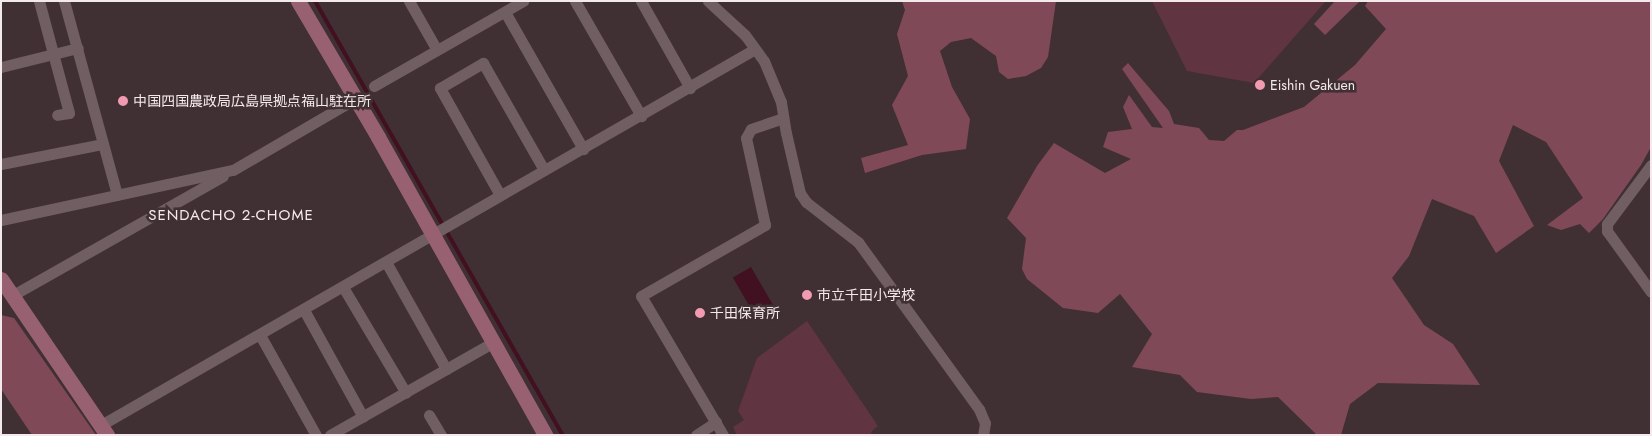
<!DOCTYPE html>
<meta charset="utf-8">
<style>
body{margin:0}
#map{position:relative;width:1652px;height:436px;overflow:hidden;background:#403033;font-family:Jost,"Noto Sans JP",sans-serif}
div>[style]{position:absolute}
.green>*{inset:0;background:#603441}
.forest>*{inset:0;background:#804958}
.water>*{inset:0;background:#411021;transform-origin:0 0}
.stream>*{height:4px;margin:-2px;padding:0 2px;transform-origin:2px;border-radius:2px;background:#411021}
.street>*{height:11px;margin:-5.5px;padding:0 5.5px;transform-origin:5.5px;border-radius:5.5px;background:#705e62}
.secondary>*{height:15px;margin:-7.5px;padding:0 7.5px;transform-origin:7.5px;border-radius:7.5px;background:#986171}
.dots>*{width:14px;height:14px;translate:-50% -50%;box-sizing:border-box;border:2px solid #403033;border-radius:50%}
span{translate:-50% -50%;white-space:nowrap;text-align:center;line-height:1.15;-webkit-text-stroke:5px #403033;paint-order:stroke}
.poi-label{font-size:14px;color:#f4e9ec}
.left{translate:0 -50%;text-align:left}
.neighbourhood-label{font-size:15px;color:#f4e9ec;letter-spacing:1px}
.frame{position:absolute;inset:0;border:2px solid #f4e9ec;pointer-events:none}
</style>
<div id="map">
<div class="green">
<i style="clip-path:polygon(1152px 1px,1326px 1px,1254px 83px,1187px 71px)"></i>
<i style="clip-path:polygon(807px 321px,878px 426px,871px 432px,872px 435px,737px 435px,733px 427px,744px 420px,738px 411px,757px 358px)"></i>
</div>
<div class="forest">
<i style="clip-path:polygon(902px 1px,1056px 1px,1048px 57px,1041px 68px,1026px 76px,1008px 79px,999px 72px,996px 56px,971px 38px,951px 42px,940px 51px,952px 87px,970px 119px,966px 149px,922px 155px,865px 173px,861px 158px,908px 145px,892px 105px,908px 76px,897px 34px,905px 10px)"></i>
<i style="clip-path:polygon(1335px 1px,1360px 1px,1325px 35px,1314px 24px)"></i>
<i style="clip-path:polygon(1368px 1px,1651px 1px,1651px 147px,1641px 165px,1603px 219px,1589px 233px,1580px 224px,1561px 230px,1547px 225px,1583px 198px,1546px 142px,1513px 125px,1499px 161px,1534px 226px,1496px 253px,1474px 216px,1432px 199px,1409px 256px,1392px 278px,1424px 325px,1453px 344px,1480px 385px,1378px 383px,1350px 404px,1341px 435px,1317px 435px,1278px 397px,1251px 399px,1197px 392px,1180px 375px,1132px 367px,1152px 334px,1120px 294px,1098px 313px,1063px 308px,1027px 279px,1022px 269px,1026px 238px,1007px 218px,1037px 166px,1054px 143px,1105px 173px,1131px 159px,1103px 147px,1108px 132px,1132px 129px,1123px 107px,1129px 95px,1152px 127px,1163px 128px,1122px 69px,1128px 63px,1169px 111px,1174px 124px,1199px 128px,1209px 140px,1224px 141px,1237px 130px,1243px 130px,1304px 107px,1355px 65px,1386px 29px,1365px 6px)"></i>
<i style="clip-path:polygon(1px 315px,14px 318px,96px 435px,32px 435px,1px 389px)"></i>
</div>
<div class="water">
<i style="left:751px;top:267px;width:46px;height:21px;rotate:60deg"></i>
</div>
<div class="stream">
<i style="left:315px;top:1px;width:500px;rotate:60.3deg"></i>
</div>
<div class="street">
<i style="left:39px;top:1px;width:116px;rotate:75deg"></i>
<i style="left:69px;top:113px;width:12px;rotate:171deg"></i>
<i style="left:64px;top:1px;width:201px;rotate:74.7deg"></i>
<i style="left:409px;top:1px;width:56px;rotate:60.3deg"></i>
<i style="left:575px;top:1px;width:133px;rotate:60.1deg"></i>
<i style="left:641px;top:1px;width:100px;rotate:60.6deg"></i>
<i style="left:708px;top:1px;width:50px;rotate:42.6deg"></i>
<i style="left:745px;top:35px;width:32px;rotate:54deg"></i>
<i style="left:764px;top:61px;width:44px;rotate:67.5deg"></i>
<i style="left:781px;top:102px;width:31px;rotate:81deg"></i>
<i style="left:786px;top:133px;width:62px;rotate:76.9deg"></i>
<i style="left:800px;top:193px;width:11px;rotate:56deg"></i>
<i style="left:806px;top:202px;width:66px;rotate:37.6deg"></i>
<i style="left:858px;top:242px;width:206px;rotate:54.1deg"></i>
<i style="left:979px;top:409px;width:15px;rotate:67deg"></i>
<i style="left:985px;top:423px;width:12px;rotate:99deg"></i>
<i style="left:505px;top:12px;width:158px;rotate:60.3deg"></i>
<i style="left:1px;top:67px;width:79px;rotate:-13.9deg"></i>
<i style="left:374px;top:86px;width:172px;rotate:-29.7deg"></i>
<i style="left:1px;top:164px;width:104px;rotate:-11.1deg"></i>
<i style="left:1651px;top:165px;width:74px;rotate:126.7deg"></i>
<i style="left:1607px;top:224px;width:7px;rotate:90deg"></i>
<i style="left:1607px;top:231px;width:75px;rotate:54.2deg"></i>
<i style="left:500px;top:195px;width:123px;rotate:-119.3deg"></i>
<i style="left:440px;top:88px;width:50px;rotate:-30.2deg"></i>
<i style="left:483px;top:63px;width:123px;rotate:60.3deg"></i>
<i style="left:1px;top:220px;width:237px;rotate:-12.2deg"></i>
<i style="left:233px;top:170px;width:141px;rotate:-30.2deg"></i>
<i style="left:386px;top:262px;width:123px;rotate:60.7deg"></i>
<i style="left:343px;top:287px;width:123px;rotate:59.3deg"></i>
<i style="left:13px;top:295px;width:241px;rotate:-29.5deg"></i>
<i style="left:304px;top:310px;width:122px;rotate:61.1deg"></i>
<i style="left:260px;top:335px;width:115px;rotate:60.8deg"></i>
<i style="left:429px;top:415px;width:23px;rotate:59deg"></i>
<i style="left:101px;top:425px;width:754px;rotate:-29.9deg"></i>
<i style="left:330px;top:435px;width:186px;rotate:-29.6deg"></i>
<i style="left:696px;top:435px;width:24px;rotate:-33deg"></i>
<i style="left:723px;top:435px;width:161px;rotate:-120.5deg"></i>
<i style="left:641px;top:296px;width:143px;rotate:-29.8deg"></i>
<i style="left:765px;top:225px;width:89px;rotate:-102.3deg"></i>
<i style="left:746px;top:138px;width:10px;rotate:-61deg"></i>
<i style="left:751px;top:129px;width:34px;rotate:-19deg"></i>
</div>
<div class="secondary">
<i style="left:298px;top:1px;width:158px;rotate:59.5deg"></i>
<i style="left:378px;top:137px;width:342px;rotate:60.7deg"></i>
<i style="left:1px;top:279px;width:189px;rotate:55.8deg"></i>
</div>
<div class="dots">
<i style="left:1260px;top:85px;background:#f19ab1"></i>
<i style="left:123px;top:101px;background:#f19ab1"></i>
<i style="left:807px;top:295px;background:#f19ab1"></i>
<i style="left:700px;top:313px;background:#f19ab1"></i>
</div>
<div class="poi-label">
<span class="left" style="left:1270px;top:85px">Eishin Gakuen</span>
<span class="left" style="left:133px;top:101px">中国四国農政局広島県拠点福山駐在所</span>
<span class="left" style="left:817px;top:295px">市立千田小学校</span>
<span class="left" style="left:710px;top:313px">千田保育所</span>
</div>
<div class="neighbourhood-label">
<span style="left:231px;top:216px">SENDACHO 2-CHOME</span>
</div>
<div class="frame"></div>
</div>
